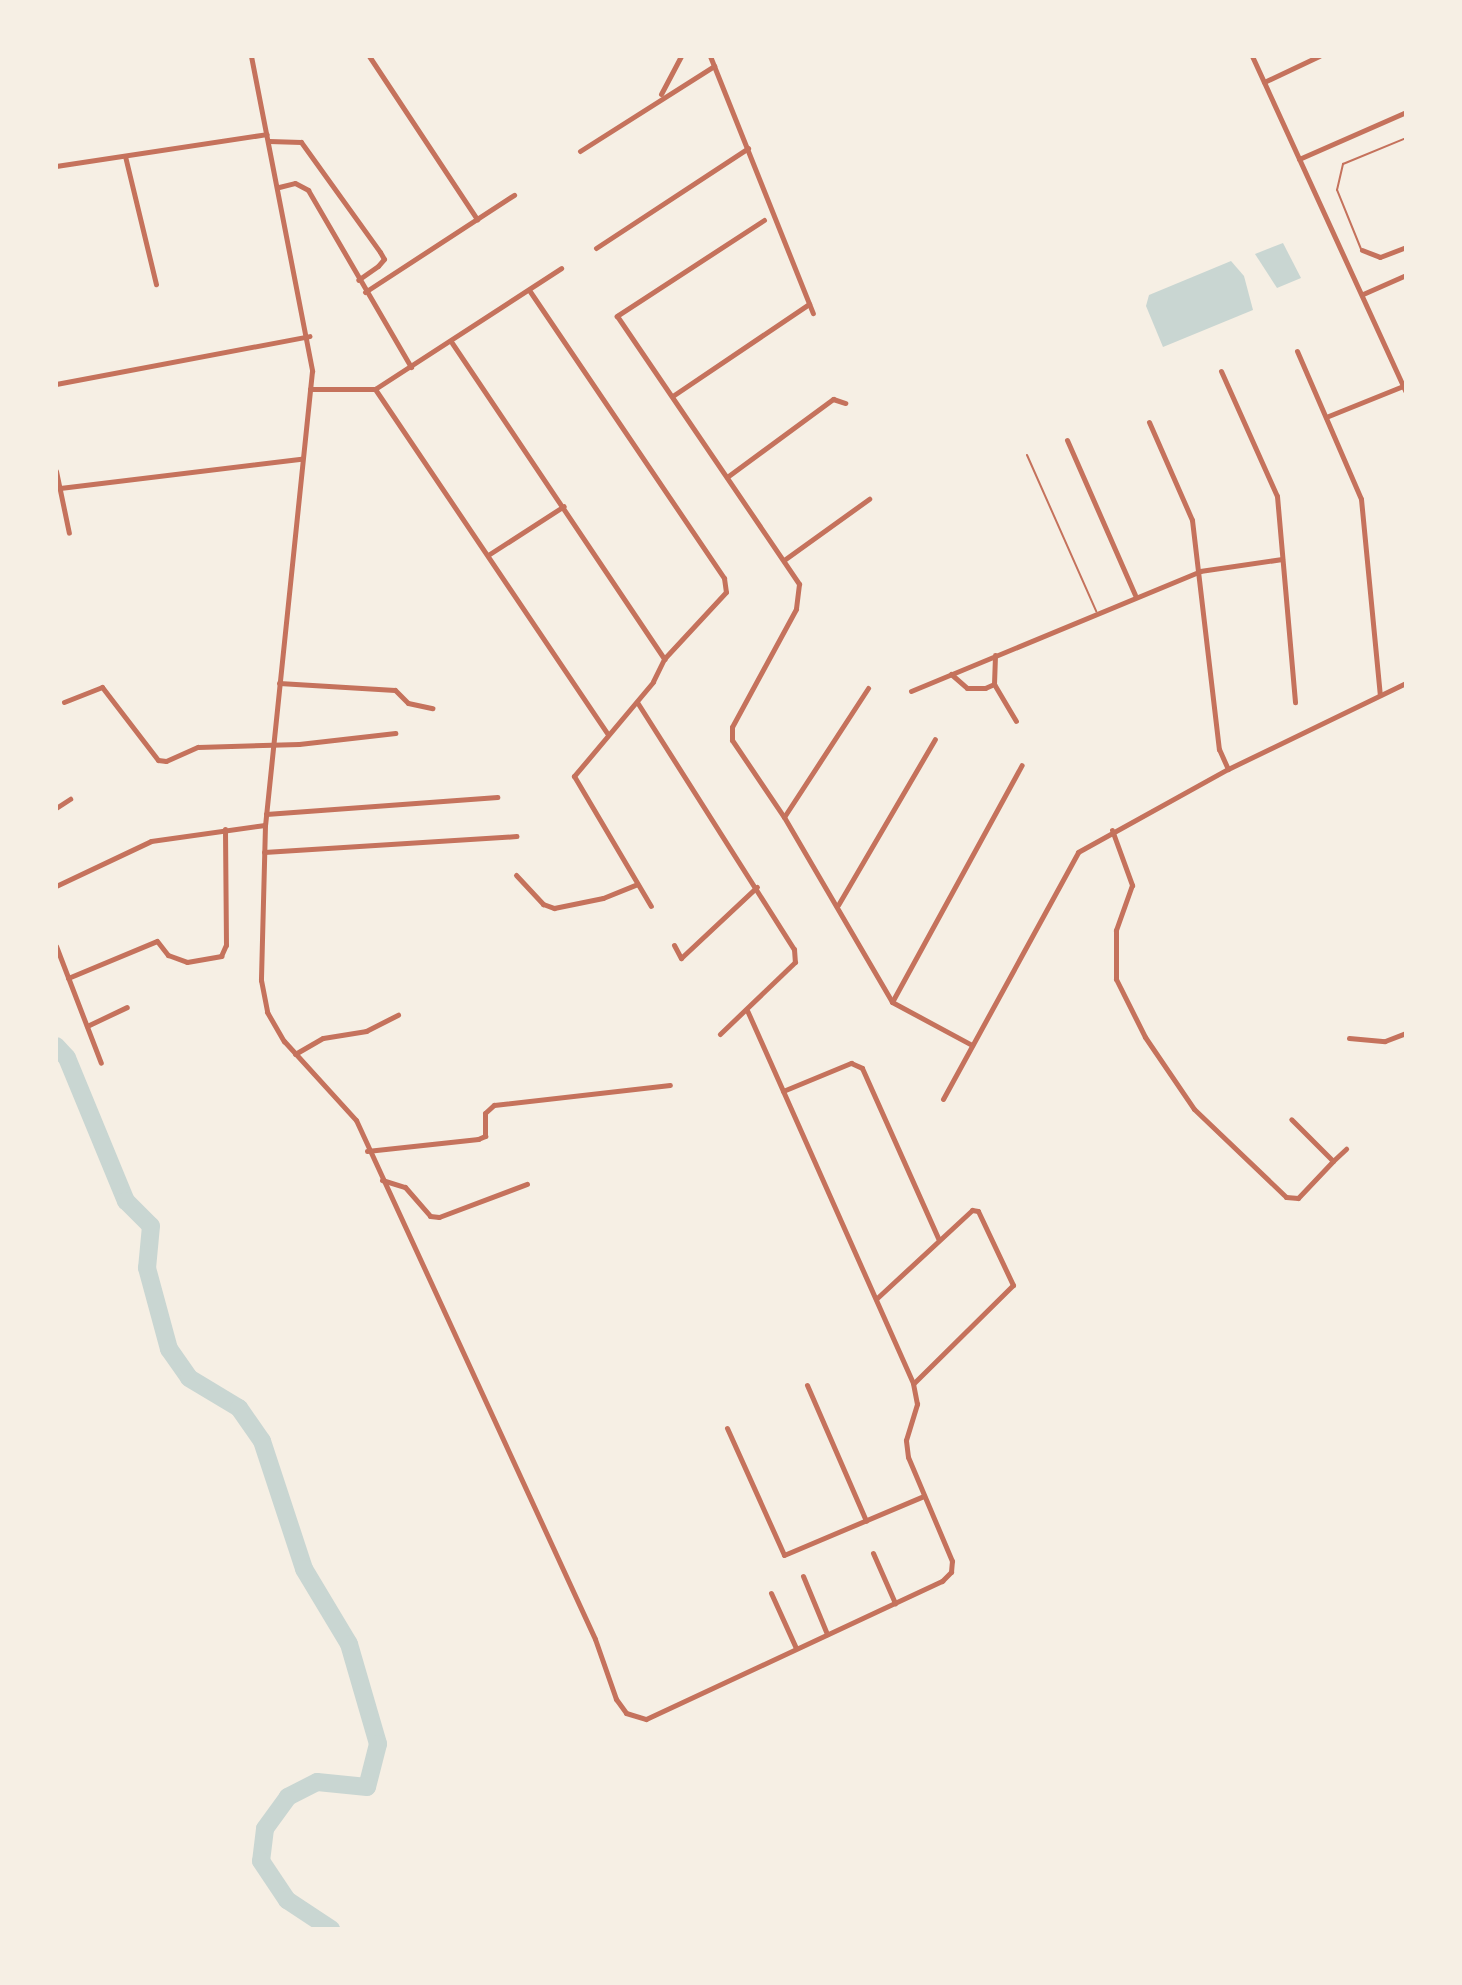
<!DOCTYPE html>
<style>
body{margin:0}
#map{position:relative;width:1462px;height:1985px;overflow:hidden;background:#f6efe4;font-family:"Exo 2",sans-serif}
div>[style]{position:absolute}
.water>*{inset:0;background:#c9d6d2}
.river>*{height:18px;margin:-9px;padding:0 9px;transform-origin:9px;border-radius:9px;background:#c9d6d2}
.service>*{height:2px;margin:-1px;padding:0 1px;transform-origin:1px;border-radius:1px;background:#c5725c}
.minor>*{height:5px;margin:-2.5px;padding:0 2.5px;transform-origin:2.5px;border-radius:2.5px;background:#c5725c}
span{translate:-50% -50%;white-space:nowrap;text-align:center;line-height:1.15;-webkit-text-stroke:6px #f6efe4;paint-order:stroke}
.frame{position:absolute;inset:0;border:58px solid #f6efe4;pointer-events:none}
</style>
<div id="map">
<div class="water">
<i style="clip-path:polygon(1283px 243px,1301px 278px,1277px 288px,1255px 254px)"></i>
<i style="clip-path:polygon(1231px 261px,1244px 276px,1253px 310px,1163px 347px,1146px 306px,1149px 295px)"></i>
</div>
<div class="river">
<i style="left:56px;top:1046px;width:16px;rotate:47deg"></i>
<i style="left:67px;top:1058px;width:155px;rotate:67.6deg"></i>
<i style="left:126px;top:1201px;width:35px;rotate:45deg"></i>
<i style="left:151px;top:1226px;width:42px;rotate:95.4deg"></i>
<i style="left:147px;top:1268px;width:84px;rotate:74.8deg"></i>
<i style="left:169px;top:1349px;width:35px;rotate:55deg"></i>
<i style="left:189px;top:1378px;width:58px;rotate:31deg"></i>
<i style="left:239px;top:1408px;width:40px;rotate:55.1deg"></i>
<i style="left:262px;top:1441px;width:135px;rotate:71.8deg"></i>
<i style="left:304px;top:1569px;width:87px;rotate:59deg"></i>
<i style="left:349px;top:1644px;width:104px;rotate:73.8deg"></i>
<i style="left:378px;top:1744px;width:44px;rotate:104.3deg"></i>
<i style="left:367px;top:1787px;width:50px;rotate:-174.3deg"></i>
<i style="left:317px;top:1782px;width:33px;rotate:153deg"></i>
<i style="left:288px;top:1797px;width:39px;rotate:126deg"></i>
<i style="left:265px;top:1829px;width:32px;rotate:97deg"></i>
<i style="left:261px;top:1861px;width:47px;rotate:56.3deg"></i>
<i style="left:287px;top:1900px;width:53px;rotate:33.4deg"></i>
</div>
<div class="service">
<i style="left:1361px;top:249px;width:64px;rotate:-112.1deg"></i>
<i style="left:1337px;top:190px;width:27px;rotate:-77deg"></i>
<i style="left:1343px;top:164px;width:68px;rotate:-22.4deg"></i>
<i style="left:1027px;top:455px;width:171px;rotate:66.1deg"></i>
</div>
<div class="minor">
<i style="left:251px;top:56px;width:321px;rotate:79deg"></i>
<i style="left:312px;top:371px;width:456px;rotate:95.9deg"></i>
<i style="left:265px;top:825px;width:155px;rotate:91.5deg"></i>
<i style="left:261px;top:980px;width:33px;rotate:79deg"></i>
<i style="left:267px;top:1012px;width:34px;rotate:60deg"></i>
<i style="left:284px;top:1041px;width:107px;rotate:47.7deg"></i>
<i style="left:356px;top:1120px;width:571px;rotate:65.27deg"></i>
<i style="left:595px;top:1639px;width:64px;rotate:70.7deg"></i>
<i style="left:616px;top:1699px;width:17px;rotate:54deg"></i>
<i style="left:626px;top:1713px;width:21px;rotate:17deg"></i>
<i style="left:646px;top:1719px;width:327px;rotate:-25deg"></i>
<i style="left:942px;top:1581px;width:13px;rotate:-45deg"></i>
<i style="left:951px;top:1572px;width:11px;rotate:-85deg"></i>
<i style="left:952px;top:1561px;width:113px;rotate:-112.9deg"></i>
<i style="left:908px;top:1457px;width:17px;rotate:-97deg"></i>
<i style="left:906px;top:1440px;width:38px;rotate:-73deg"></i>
<i style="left:917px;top:1404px;width:21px;rotate:-101deg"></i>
<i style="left:913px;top:1383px;width:407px;rotate:-114deg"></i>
<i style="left:369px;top:56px;width:196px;rotate:56.5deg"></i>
<i style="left:710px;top:56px;width:277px;rotate:68.2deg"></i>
<i style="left:1252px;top:56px;width:371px;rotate:65.4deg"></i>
<i style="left:1264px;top:82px;width:61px;rotate:-25.3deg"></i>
<i style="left:661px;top:94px;width:43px;rotate:-62.2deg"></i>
<i style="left:269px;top:141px;width:32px;rotate:2deg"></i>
<i style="left:301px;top:142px;width:135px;rotate:54.3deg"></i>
<i style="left:380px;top:252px;width:8px;rotate:60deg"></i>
<i style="left:384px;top:259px;width:9px;rotate:131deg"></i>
<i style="left:378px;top:266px;width:24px;rotate:145deg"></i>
<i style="left:580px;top:151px;width:159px;rotate:-32.4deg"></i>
<i style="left:125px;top:156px;width:132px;rotate:76.4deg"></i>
<i style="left:1299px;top:159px;width:117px;rotate:-23.7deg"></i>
<i style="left:56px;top:166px;width:213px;rotate:-8.6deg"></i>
<i style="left:279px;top:187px;width:16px;rotate:-14deg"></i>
<i style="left:295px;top:183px;width:15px;rotate:28deg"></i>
<i style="left:308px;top:190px;width:205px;rotate:59.8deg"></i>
<i style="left:764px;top:220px;width:176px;rotate:146.9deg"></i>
<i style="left:617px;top:316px;width:324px;rotate:55.8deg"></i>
<i style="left:799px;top:584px;width:25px;rotate:97deg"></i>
<i style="left:796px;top:609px;width:134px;rotate:118.5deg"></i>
<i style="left:732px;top:727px;width:13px;rotate:90deg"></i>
<i style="left:732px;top:740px;width:93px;rotate:56deg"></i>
<i style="left:784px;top:817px;width:214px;rotate:59.7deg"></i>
<i style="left:892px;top:1002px;width:91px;rotate:28.3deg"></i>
<i style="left:596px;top:248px;width:182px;rotate:-33.3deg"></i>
<i style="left:1362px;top:250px;width:19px;rotate:21deg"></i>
<i style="left:1380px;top:257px;width:28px;rotate:-21deg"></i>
<i style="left:529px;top:290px;width:348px;rotate:55.9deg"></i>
<i style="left:724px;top:578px;width:14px;rotate:82deg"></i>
<i style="left:726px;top:592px;width:91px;rotate:132.8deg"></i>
<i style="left:664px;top:659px;width:25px;rotate:116deg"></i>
<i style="left:653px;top:682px;width:123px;rotate:130deg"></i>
<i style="left:574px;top:776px;width:151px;rotate:59.4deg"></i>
<i style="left:365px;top:292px;width:178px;rotate:-33.1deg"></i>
<i style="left:1363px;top:294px;width:47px;rotate:-23.8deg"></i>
<i style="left:452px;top:343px;width:381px;rotate:56.1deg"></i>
<i style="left:1297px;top:351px;width:161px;rotate:66.6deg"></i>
<i style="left:1361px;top:499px;width:197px;rotate:84.5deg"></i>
<i style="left:1221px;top:371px;width:137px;rotate:65.9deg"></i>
<i style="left:1277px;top:496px;width:207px;rotate:85deg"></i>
<i style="left:56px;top:384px;width:258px;rotate:-10.7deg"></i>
<i style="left:310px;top:389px;width:65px"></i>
<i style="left:375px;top:389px;width:222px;rotate:-33deg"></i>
<i style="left:375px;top:389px;width:415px;rotate:56deg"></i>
<i style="left:674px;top:395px;width:163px;rotate:-34deg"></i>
<i style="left:1326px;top:417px;width:83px;rotate:-21.9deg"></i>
<i style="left:1149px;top:422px;width:107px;rotate:66.3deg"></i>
<i style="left:1192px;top:520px;width:231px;rotate:83.3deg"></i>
<i style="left:1219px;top:749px;width:22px;rotate:66deg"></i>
<i style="left:1067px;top:440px;width:169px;rotate:66.3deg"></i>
<i style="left:56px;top:471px;width:63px;rotate:78.2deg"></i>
<i style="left:727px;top:477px;width:132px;rotate:-36.3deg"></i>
<i style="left:833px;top:399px;width:13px;rotate:18deg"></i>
<i style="left:60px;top:488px;width:243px;rotate:-6.9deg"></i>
<i style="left:488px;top:555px;width:90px;rotate:-32.8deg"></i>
<i style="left:784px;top:560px;width:105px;rotate:-35.7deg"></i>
<i style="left:951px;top:674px;width:21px;rotate:41deg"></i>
<i style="left:967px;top:688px;width:18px"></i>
<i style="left:985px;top:688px;width:10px;rotate:-24deg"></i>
<i style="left:994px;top:684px;width:29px;rotate:-88deg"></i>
<i style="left:279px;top:683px;width:116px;rotate:3.5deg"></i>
<i style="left:395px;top:690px;width:18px;rotate:45deg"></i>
<i style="left:408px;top:703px;width:25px;rotate:12deg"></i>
<i style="left:994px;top:684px;width:43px;rotate:59.3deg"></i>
<i style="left:911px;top:691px;width:313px;rotate:-22.5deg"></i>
<i style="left:1200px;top:571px;width:83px;rotate:-8.3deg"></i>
<i style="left:64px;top:702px;width:41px;rotate:-21.5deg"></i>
<i style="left:102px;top:687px;width:92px;rotate:52.5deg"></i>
<i style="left:158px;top:760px;width:8px;rotate:7deg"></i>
<i style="left:166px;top:761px;width:35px;rotate:-24deg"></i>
<i style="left:198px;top:747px;width:101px;rotate:-1.7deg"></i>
<i style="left:299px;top:744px;width:97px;rotate:-6.5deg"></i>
<i style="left:637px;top:702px;width:293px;rotate:57.6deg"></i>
<i style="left:794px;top:949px;width:13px;rotate:86deg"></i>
<i style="left:795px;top:962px;width:104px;rotate:136.2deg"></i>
<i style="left:56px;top:808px;width:17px;rotate:-33deg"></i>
<i style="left:266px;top:814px;width:232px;rotate:-4.2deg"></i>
<i style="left:784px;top:817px;width:154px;rotate:-56.9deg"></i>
<i style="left:1112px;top:830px;width:59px;rotate:70deg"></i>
<i style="left:1132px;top:885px;width:48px;rotate:109.6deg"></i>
<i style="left:1116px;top:930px;width:49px;rotate:90deg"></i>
<i style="left:1116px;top:979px;width:65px;rotate:63.4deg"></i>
<i style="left:1145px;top:1037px;width:87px;rotate:55.8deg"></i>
<i style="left:1194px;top:1109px;width:127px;rotate:43.7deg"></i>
<i style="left:1286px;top:1197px;width:12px;rotate:5deg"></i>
<i style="left:1298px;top:1198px;width:51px;rotate:-46.6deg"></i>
<i style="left:1333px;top:1161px;width:59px;rotate:-135deg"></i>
<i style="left:264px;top:852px;width:253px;rotate:-3.6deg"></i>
<i style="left:516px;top:875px;width:40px;rotate:47deg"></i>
<i style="left:543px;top:904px;width:12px;rotate:20deg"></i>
<i style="left:554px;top:908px;width:50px;rotate:-11.5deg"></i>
<i style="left:603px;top:898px;width:37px;rotate:-22deg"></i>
<i style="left:56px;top:886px;width:105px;rotate:-25.3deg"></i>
<i style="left:151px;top:841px;width:115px;rotate:-8deg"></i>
<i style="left:838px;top:905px;width:192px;rotate:-59.7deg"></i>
<i style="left:674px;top:945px;width:15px;rotate:62deg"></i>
<i style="left:681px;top:958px;width:104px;rotate:-43.1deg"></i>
<i style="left:56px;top:946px;width:125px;rotate:69deg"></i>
<i style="left:68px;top:978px;width:96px;rotate:-22.6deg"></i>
<i style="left:157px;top:941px;width:18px;rotate:52deg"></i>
<i style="left:168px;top:955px;width:20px;rotate:20deg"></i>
<i style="left:187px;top:962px;width:35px;rotate:-10deg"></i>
<i style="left:221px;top:956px;width:12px;rotate:-66deg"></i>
<i style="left:226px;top:945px;width:116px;rotate:-90.5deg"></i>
<i style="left:892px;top:1002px;width:270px;rotate:-61.3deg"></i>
<i style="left:87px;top:1026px;width:44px;rotate:-25.4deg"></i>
<i style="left:1349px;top:1038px;width:36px;rotate:5deg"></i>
<i style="left:1385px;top:1041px;width:22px;rotate:-21deg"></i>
<i style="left:295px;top:1054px;width:32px;rotate:-30deg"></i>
<i style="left:323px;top:1038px;width:44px;rotate:-9.2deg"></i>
<i style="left:366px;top:1031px;width:36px;rotate:-27deg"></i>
<i style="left:783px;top:1091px;width:74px;rotate:-22.4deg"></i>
<i style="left:851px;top:1063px;width:12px;rotate:24deg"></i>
<i style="left:862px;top:1068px;width:188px;rotate:65.9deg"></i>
<i style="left:943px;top:1099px;width:281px;rotate:-61.3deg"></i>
<i style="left:1078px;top:852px;width:171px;rotate:-29deg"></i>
<i style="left:1228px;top:769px;width:198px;rotate:-25.8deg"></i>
<i style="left:367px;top:1151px;width:112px;rotate:-6.2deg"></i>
<i style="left:478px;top:1139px;width:8px;rotate:-23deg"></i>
<i style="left:485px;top:1136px;width:23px;rotate:-90deg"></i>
<i style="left:485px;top:1113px;width:12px;rotate:-42deg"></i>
<i style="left:494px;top:1105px;width:177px;rotate:-6.5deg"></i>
<i style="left:1333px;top:1161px;width:18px;rotate:-43deg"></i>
<i style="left:382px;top:1180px;width:24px;rotate:17deg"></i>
<i style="left:405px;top:1187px;width:38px;rotate:49deg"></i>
<i style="left:430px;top:1216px;width:9px;rotate:6deg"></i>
<i style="left:439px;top:1217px;width:94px;rotate:-20.6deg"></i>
<i style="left:876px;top:1299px;width:131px;rotate:-42.8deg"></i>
<i style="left:972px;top:1210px;width:6px;rotate:9deg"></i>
<i style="left:978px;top:1211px;width:82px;rotate:64.7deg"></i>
<i style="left:1013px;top:1285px;width:139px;rotate:135.3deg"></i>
<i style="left:807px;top:1385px;width:148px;rotate:66.5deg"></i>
<i style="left:727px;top:1428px;width:139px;rotate:65.8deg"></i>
<i style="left:784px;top:1555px;width:152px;rotate:-22.9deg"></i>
<i style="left:873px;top:1553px;width:55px;rotate:66.3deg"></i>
<i style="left:803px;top:1576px;width:63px;rotate:67.5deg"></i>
<i style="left:771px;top:1593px;width:60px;rotate:65.6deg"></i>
</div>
<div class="frame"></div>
</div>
